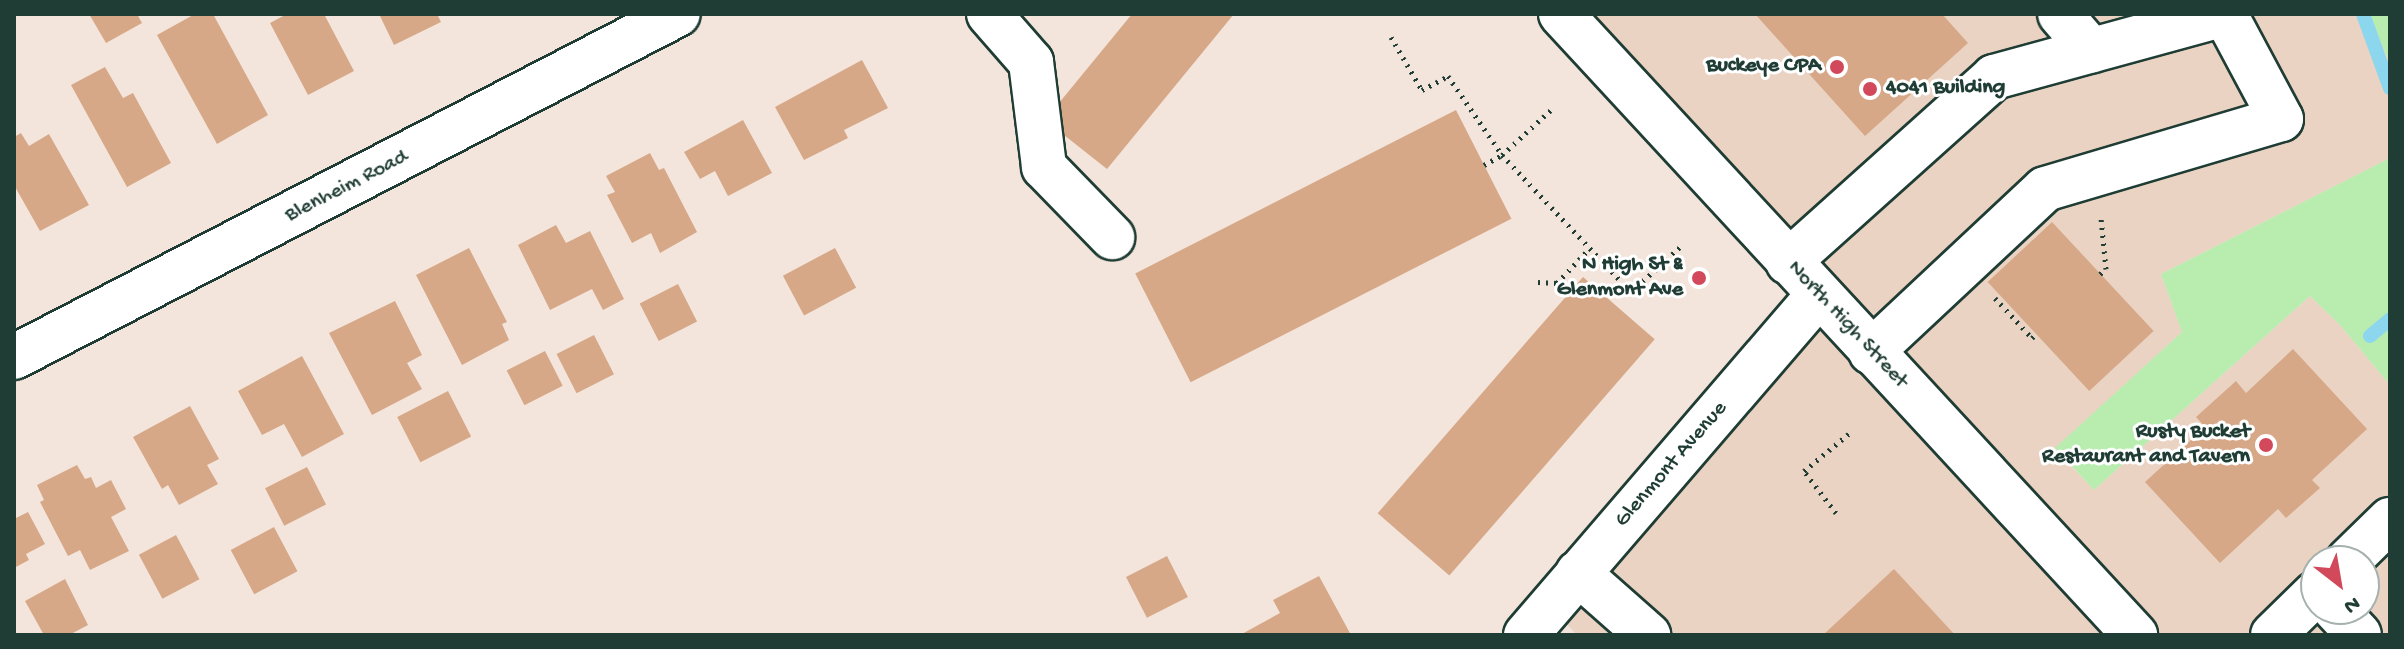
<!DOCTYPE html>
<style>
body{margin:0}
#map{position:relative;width:2404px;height:649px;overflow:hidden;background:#f3e5db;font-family:"Gochi Hand",sans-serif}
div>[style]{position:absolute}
.built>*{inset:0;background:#ead3c2}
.green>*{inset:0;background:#b8edaf}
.stream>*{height:14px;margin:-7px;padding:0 7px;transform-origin:7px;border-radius:7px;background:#8dd7ee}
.building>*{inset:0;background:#d6a888;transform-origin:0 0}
.path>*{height:5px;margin-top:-2.5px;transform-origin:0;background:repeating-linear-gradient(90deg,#1f3d34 0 2px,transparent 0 8px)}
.roads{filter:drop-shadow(2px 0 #1f3d34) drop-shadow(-2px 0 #1f3d34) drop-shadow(0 2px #1f3d34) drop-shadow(0 -2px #1f3d34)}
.minor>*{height:44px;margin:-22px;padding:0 22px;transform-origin:22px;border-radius:22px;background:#fff}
.major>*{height:44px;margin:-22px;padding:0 22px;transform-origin:22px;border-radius:22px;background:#fff}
.dots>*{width:22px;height:22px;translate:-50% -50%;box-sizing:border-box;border:4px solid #fff;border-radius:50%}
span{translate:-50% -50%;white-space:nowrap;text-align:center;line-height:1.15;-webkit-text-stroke:6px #fff;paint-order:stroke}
.poi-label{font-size:22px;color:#1f3d34;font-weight:700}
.right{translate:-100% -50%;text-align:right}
.left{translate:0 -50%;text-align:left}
.street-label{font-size:22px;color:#1f3d34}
.frame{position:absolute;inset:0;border:16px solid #1f3d34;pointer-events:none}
.north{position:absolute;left:2300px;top:545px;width:80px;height:80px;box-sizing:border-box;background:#fff;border:2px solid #a5b1ae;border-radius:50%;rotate:149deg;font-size:22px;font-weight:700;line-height:32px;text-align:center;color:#1f3d34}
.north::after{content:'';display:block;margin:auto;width:28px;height:36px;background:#d1495b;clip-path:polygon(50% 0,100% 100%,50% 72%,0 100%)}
</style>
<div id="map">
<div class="built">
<i style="clip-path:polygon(evenodd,1548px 14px,2369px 14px,2390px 64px,2390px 158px,2161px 274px,2182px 332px,2055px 449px,2094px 490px,2310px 296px,2340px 325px,2390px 385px,2390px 635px,1577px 635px,1550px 606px,1811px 304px,1548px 14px,2316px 561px,2364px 561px,2364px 609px,2316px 609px,2316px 561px)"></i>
</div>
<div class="green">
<i style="clip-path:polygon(2369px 14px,2390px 14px,2390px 64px)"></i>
<i style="clip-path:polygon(2390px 158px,2390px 385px,2340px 325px,2310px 296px,2094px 490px,2055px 448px,2182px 332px,2161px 274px)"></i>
</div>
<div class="stream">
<i style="left:2363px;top:14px;width:79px;rotate:70deg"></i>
<i style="left:2370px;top:336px;width:26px;rotate:-40deg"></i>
</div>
<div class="building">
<i style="clip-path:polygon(89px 14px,137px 14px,142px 23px,106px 43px)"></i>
<i style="clip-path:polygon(195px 14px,213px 14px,268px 115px,217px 144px,157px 35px)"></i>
<i style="clip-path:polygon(287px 14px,324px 14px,354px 71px,308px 95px,270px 23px)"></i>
<i style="clip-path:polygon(379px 14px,437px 14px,441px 22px,394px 45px)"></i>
<i style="clip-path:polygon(1132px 14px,1234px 14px,1107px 169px,1045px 120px)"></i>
<i style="clip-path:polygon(1755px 14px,1942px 14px,1968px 43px,1865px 136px)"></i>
<i style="clip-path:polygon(862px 60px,888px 108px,844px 130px,848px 138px,804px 160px,775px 107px)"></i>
<i style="clip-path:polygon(105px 67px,123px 98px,133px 93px,171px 163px,127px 187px,71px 85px)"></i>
<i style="left:1456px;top:110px;width:122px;height:360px;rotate:63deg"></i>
<i style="clip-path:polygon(743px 120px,772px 173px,728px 196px,715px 171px,700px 179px,684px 152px)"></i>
<i style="clip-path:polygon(21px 133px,29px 146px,49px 134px,89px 205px,40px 231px,14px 185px,14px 137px)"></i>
<i style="clip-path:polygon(650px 153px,659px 170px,664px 168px,697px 232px,660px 253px,651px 233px,632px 243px,607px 195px,615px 192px,606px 176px)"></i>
<i style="left:2052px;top:222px;width:149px;height:88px;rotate:47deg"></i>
<i style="clip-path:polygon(556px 225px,566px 243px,590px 231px,624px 299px,603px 310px,592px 289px,550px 310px,518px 245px)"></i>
<i style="clip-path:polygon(469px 248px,507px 322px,502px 324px,509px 340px,462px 365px,416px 275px)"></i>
<i style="left:835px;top:248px;width:45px;height:59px;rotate:62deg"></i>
<i style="left:1583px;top:277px;width:95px;height:313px;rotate:41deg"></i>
<i style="left:678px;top:284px;width:42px;height:43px;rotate:63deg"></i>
<i style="clip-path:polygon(395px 301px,422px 355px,407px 363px,422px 389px,372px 415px,329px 333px)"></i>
<i style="left:594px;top:335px;width:44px;height:42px;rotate:63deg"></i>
<i style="clip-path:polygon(2293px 349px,2367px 429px,2312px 480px,2320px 488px,2286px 518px,2278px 509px,2220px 563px,2145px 482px,2205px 427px,2196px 417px,2236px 381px,2246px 393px)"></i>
<i style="left:545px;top:351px;width:39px;height:43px;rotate:63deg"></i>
<i style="clip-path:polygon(302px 356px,344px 434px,302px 457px,284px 424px,262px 435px,238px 391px)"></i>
<i style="left:448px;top:391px;width:51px;height:57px;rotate:63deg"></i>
<i style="clip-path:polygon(190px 406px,219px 459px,207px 465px,218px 484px,179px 505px,168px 485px,162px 489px,133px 437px)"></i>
<i style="clip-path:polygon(77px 465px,85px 479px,91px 477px,96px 488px,111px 480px,126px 509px,111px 517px,129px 551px,90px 570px,80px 550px,68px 556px,40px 502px,44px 500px,37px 485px)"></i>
<i style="left:307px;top:467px;width:42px;height:47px;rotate:63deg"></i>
<i style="clip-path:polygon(28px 512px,45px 544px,26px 554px,29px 560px,14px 568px,14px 519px)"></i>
<i style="left:274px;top:527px;width:50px;height:49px;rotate:62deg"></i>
<i style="left:176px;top:535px;width:50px;height:42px;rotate:62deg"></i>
<i style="left:1167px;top:556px;width:46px;height:46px;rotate:63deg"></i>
<i style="clip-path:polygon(1894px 569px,1955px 635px,1823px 635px)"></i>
<i style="clip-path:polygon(1319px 576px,1351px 635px,1240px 635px,1280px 613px,1273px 600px)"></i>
<i style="clip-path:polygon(65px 579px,88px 625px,69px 635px,44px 635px,25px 601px)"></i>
</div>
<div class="path">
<i style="left:1391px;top:37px;width:61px;rotate:59.7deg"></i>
<i style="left:1422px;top:90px;width:30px;rotate:-28deg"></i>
<i style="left:1448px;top:76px;width:96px;rotate:55.6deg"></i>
<i style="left:1502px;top:155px;width:188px;rotate:46.7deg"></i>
<i style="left:1631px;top:292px;width:68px;rotate:-42.6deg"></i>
<i style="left:1484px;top:165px;width:21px;rotate:-29deg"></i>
<i style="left:1502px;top:155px;width:71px;rotate:-42.7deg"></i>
<i style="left:2100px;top:274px;width:8px;rotate:-40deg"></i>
<i style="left:2106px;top:269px;width:51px;rotate:-95.6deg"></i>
<i style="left:1538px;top:282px;width:19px;rotate:3deg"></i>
<i style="left:1557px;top:283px;width:48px;rotate:-46.7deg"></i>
<i style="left:1995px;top:298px;width:54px;rotate:47.2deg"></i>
<i style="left:2032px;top:338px;width:6px;rotate:-45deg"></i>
<i style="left:1836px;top:513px;width:53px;rotate:-127.3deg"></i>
<i style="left:1804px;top:471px;width:61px;rotate:-39.7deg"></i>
</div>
<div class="roads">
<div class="minor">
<i style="left:989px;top:14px;width:64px;rotate:48.8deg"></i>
<i style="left:1031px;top:62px;width:106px;rotate:82.9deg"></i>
<i style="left:1044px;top:167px;width:98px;rotate:45.8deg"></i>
<i style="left:2060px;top:14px;width:48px;rotate:49.3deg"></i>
<i style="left:1788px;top:262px;width:277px;rotate:-41.9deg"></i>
<i style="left:1994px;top:77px;width:238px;rotate:-15.3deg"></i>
<i style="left:1871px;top:352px;width:238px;rotate:-43.1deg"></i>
<i style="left:2045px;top:189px;width:246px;rotate:-16.5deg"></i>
<i style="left:2281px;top:119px;width:119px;rotate:-118.1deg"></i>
<i style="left:14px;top:357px;width:747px;rotate:-27.32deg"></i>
<i style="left:2348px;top:561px;width:59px;rotate:-44.3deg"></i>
<i style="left:1578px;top:573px;width:94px;rotate:41.5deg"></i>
<i style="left:2335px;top:609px;width:35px;rotate:47deg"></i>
<i style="left:1526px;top:635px;width:448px;rotate:-49.3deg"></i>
<i style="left:2273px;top:635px;width:60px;rotate:-44.3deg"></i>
</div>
<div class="major">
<i style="left:1561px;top:14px;width:846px;rotate:47.25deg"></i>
</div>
</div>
<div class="dots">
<i style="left:1837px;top:67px;background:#d1495b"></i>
<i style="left:1870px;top:89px;background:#d1495b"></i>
<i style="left:1699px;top:278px;background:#d1495b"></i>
<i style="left:2266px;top:445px;background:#d1495b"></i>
</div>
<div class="poi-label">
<span class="right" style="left:1821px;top:67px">Buckeye CPA</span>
<span class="left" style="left:1886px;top:89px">4041 Building</span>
<span class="right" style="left:1683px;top:278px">N High St &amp;<br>Glenmont Ave</span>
<span class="right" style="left:2250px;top:445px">Rusty Bucket<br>Restaurant and Tavern</span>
</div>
<div class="street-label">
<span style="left:347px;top:187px;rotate:-27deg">Blenheim Road</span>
<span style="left:1847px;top:325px;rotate:47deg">North High Street</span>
<span style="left:1672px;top:465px;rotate:-49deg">Glenmont Avenue</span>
</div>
<div class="frame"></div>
<div class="north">N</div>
</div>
